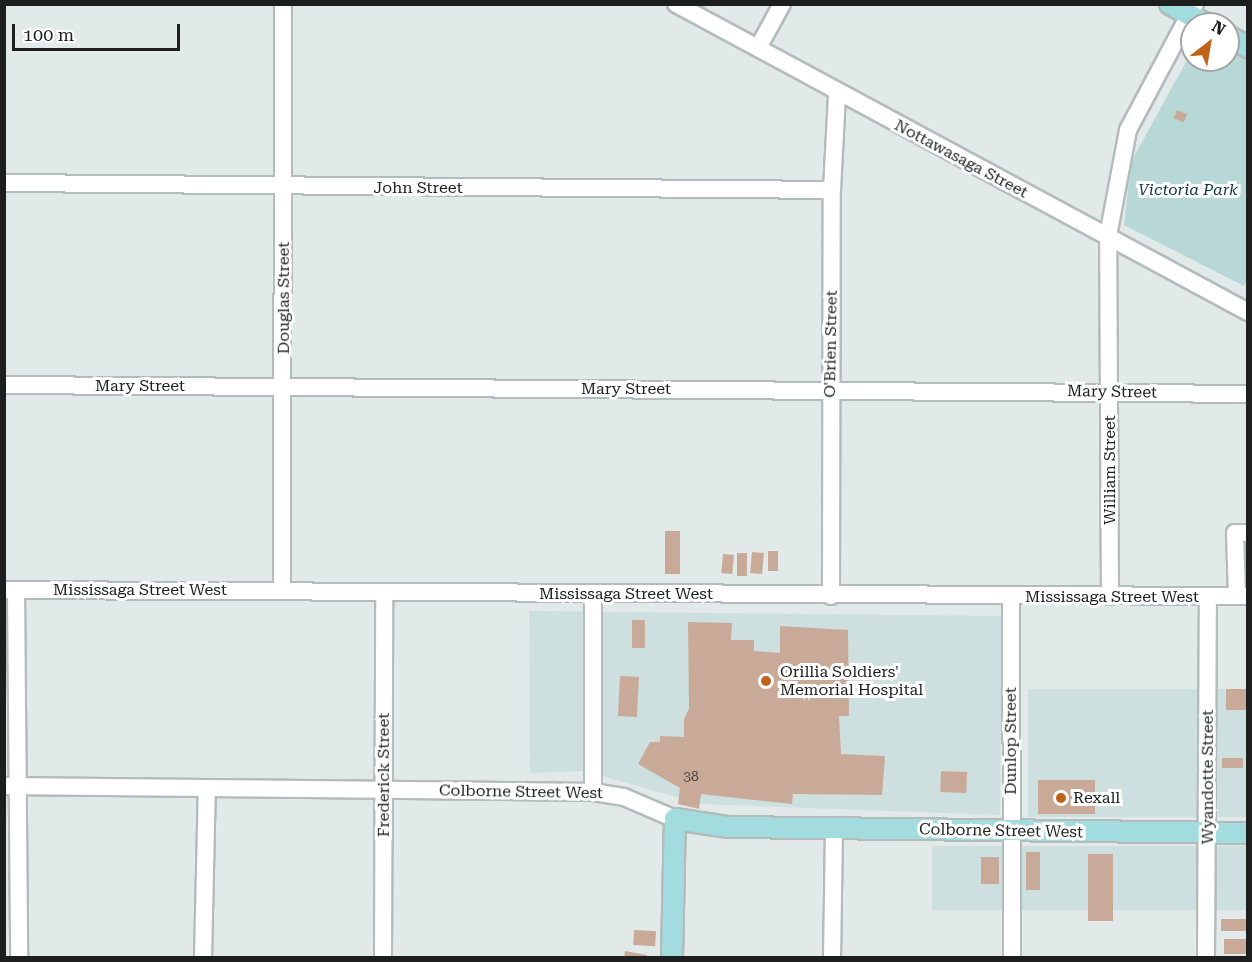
<!DOCTYPE html>
<style>
body{margin:0}
#map{position:relative;width:1252px;height:962px;overflow:hidden;background:#e2e9e9;font-family:"Roboto Serif",serif}
div>[style]{position:absolute}
.built>*{inset:0;background:#cedfdf;transform-origin:0 0}
.green>*{inset:0;background:#b8d8d8}
.building>*{inset:0;background:#c9aa98;transform-origin:0 0}
.roads{filter:drop-shadow(2px 0 #b4bbbb) drop-shadow(-2px 0 #b4bbbb) drop-shadow(0 2px #b4bbbb) drop-shadow(0 -2px #b4bbbb)}
.minor>*{height:16px;margin:-8px;padding:0 8px;transform-origin:8px;border-radius:8px;background:#fff}
.major>*{height:20px;margin:-10px;padding:0 10px;transform-origin:10px;border-radius:10px;background:#a3dcde}
.dots>*{width:16px;height:16px;translate:-50% -50%;box-sizing:border-box;border:3px solid #fff;border-radius:50%}
span{translate:-50% -50%;white-space:nowrap;text-align:center;line-height:1.15;-webkit-text-stroke:6px #fff;paint-order:stroke}
.number-label{font-size:14px;color:#48423d}
.number-label span{-webkit-text-stroke-width:0}
.street-label{font-size:16px;color:#1d1f1f}
.park-label{font-size:16px;color:#0f383a;font-style:italic}
.poi-label{font-size:16px;color:#1d1f1f}
.left{translate:0 -50%;text-align:left}
.frame{position:absolute;inset:0;border:6px solid #1d1f1f;pointer-events:none}
.north{position:absolute;left:1180px;top:12px;width:60px;height:60px;box-sizing:border-box;background:#fff;border:2px solid #a5a5a5;border-radius:50%;rotate:31deg;font-size:16px;font-weight:700;line-height:24px;text-align:center;color:#1d1f1f}
.north::after{content:'';display:block;margin:auto;width:21px;height:27px;background:#c1621b;clip-path:polygon(50% 0,100% 100%,50% 72%,0 100%)}
.scale{position:absolute;left:12px;top:24px;width:168px;height:27px;box-sizing:border-box;border:3px solid #1d1f1f;border-top:0;padding-left:8px;font-size:18px;line-height:21px;white-space:nowrap;color:#1d1f1f;-webkit-text-stroke:4px #fff;paint-order:stroke}
</style>
<div id="map">
<div class="built">
<i style="clip-path:polygon(529px 611px,1002px 616px,1000px 815px,701px 804px,584px 771px,530px 773px)"></i>
<i style="left:1247px;top:689px;width:128px;height:219px;rotate:90deg"></i>
<i style="left:932px;top:846px;width:315px;height:64px"></i>
</div>
<div class="green">
<i style="clip-path:polygon(1228px 44px,1247px 56px,1248px 278px,1244px 286px,1124px 225px,1131px 162px,1192px 51px,1192px 60px,1228px 60px)"></i>
</div>
<div class="building">
<i style="left:1177px;top:110px;width:11px;height:9px;rotate:22deg"></i>
<i style="left:665px;top:531px;width:15px;height:43px"></i>
<i style="left:768px;top:551px;width:10px;height:20px"></i>
<i style="left:752px;top:552px;width:12px;height:21px;rotate:5deg"></i>
<i style="left:737px;top:553px;width:10px;height:23px"></i>
<i style="left:723px;top:554px;width:11px;height:19px;rotate:5deg"></i>
<i style="left:632px;top:620px;width:13px;height:28px"></i>
<i style="clip-path:polygon(688px 622px,732px 623px,731px 640px,754px 640px,754px 651px,780px 653px,780px 626px,848px 630px,849px 716px,839px 716px,841px 754px,885px 756px,882px 795px,793px 794px,792px 804px,701px 794px,699px 809px,678px 804px,680px 788px,638px 764px,650px 742px,660px 742px,660px 736px,684px 737px,684px 719px,689px 709px)"></i>
<i style="left:620px;top:676px;width:19px;height:40px;rotate:3deg"></i>
<i style="left:1226px;top:689px;width:22px;height:21px"></i>
<i style="left:1222px;top:758px;width:21px;height:10px"></i>
<i style="left:941px;top:771px;width:26px;height:21px;rotate:2deg"></i>
<i style="left:1038px;top:780px;width:57px;height:34px"></i>
<i style="left:1026px;top:852px;width:14px;height:38px"></i>
<i style="left:1088px;top:854px;width:25px;height:67px"></i>
<i style="left:981px;top:857px;width:18px;height:27px"></i>
<i style="left:1221px;top:919px;width:27px;height:12px"></i>
<i style="left:634px;top:930px;width:22px;height:15px;rotate:3deg"></i>
<i style="left:1224px;top:939px;width:24px;height:15px"></i>
<i style="clip-path:polygon(625px 951px,647px 955px,646px 958px,624px 958px)"></i>
</div>
<div class="roads">
<div class="minor">
<i style="left:676px;top:4px;width:650px;rotate:28.3deg"></i>
<i style="left:758px;top:48px;width:50px;rotate:-61.4deg"></i>
<i style="left:4px;top:183px;width:828px;rotate:0.48deg"></i>
<i style="left:4px;top:385px;width:1244px;rotate:0.41deg"></i>
<i style="left:4px;top:590px;width:1244px;rotate:0.28deg"></i>
<i style="left:16px;top:590px;width:368px;rotate:89.5deg"></i>
<i style="left:282px;top:591px;width:587px;rotate:-89.9deg"></i>
<i style="left:593px;top:594px;width:198px;rotate:90deg"></i>
<i style="left:831px;top:596px;width:406px;rotate:-89.9deg"></i>
<i style="left:832px;top:190px;width:97px;rotate:-87deg"></i>
<i style="left:1110px;top:596px;width:360px;rotate:-90.3deg"></i>
<i style="left:1108px;top:236px;width:108px;rotate:-79.3deg"></i>
<i style="left:1128px;top:130px;width:143px;rotate:-62deg"></i>
<i style="left:1237px;top:596px;width:63px;rotate:-91.8deg"></i>
<i style="left:1235px;top:533px;width:13px"></i>
<i style="left:1011px;top:597px;width:361px;rotate:89.8deg"></i>
<i style="left:4px;top:786px;width:589px;rotate:0.58deg"></i>
<i style="left:593px;top:792px;width:31px;rotate:9deg"></i>
<i style="left:624px;top:797px;width:56px;rotate:23.3deg"></i>
<i style="left:203px;top:958px;width:170px;rotate:-88.7deg"></i>
<i style="left:383px;top:958px;width:366px;rotate:-89.8deg"></i>
<i style="left:832px;top:958px;width:129px;rotate:-89.1deg"></i>
<i style="left:1206px;top:958px;width:362px;rotate:-89.7deg"></i>
</div>
<div class="major">
<i style="left:1170px;top:4px;width:41px;rotate:29.1deg"></i>
<i style="left:1228px;top:36px;width:23px;rotate:29deg"></i>
<i style="left:672px;top:958px;width:139px;rotate:-88.8deg"></i>
<i style="left:675px;top:819px;width:54px;rotate:8.6deg"></i>
<i style="left:728px;top:827px;width:520px;rotate:0.66deg"></i>
</div>
</div>
<div class="dots">
<i style="left:766px;top:681px;background:#c1621b"></i>
<i style="left:1061px;top:798px;background:#c1621b"></i>
</div>
<div class="number-label">
<span style="left:691px;top:776px">38</span>
</div>
<div class="street-label">
<span style="left:961px;top:159px;rotate:28deg">Nottawasaga Street</span>
<span style="left:418px;top:188px">John Street</span>
<span style="left:284px;top:298px;rotate:-90deg">Douglas Street</span>
<span style="left:831px;top:344px;rotate:-89deg">O'Brien Street</span>
<span style="left:140px;top:386px">Mary Street</span>
<span style="left:626px;top:389px">Mary Street</span>
<span style="left:1112px;top:392px;rotate:1deg">Mary Street</span>
<span style="left:1110px;top:470px;rotate:-90deg">William Street</span>
<span style="left:140px;top:590px">Mississaga Street West</span>
<span style="left:626px;top:594px">Mississaga Street West</span>
<span style="left:1112px;top:597px">Mississaga Street West</span>
<span style="left:1011px;top:741px;rotate:-90deg">Dunlop Street</span>
<span style="left:384px;top:775px;rotate:-90deg">Frederick Street</span>
<span style="left:1208px;top:777px;rotate:-90deg">Wyandotte Street</span>
<span style="left:521px;top:792px;rotate:1deg">Colborne Street West</span>
<span style="left:1001px;top:831px;rotate:1deg">Colborne Street West</span>
</div>
<div class="park-label">
<span style="left:1188px;top:190px">Victoria Park</span>
</div>
<div class="poi-label">
<span class="left" style="left:780px;top:681px">Orillia Soldiers'<br>Memorial Hospital</span>
<span class="left" style="left:1073px;top:798px">Rexall</span>
</div>
<div class="frame"></div>
<div class="north">N</div>
<div class="scale">100 m</div>
</div>
